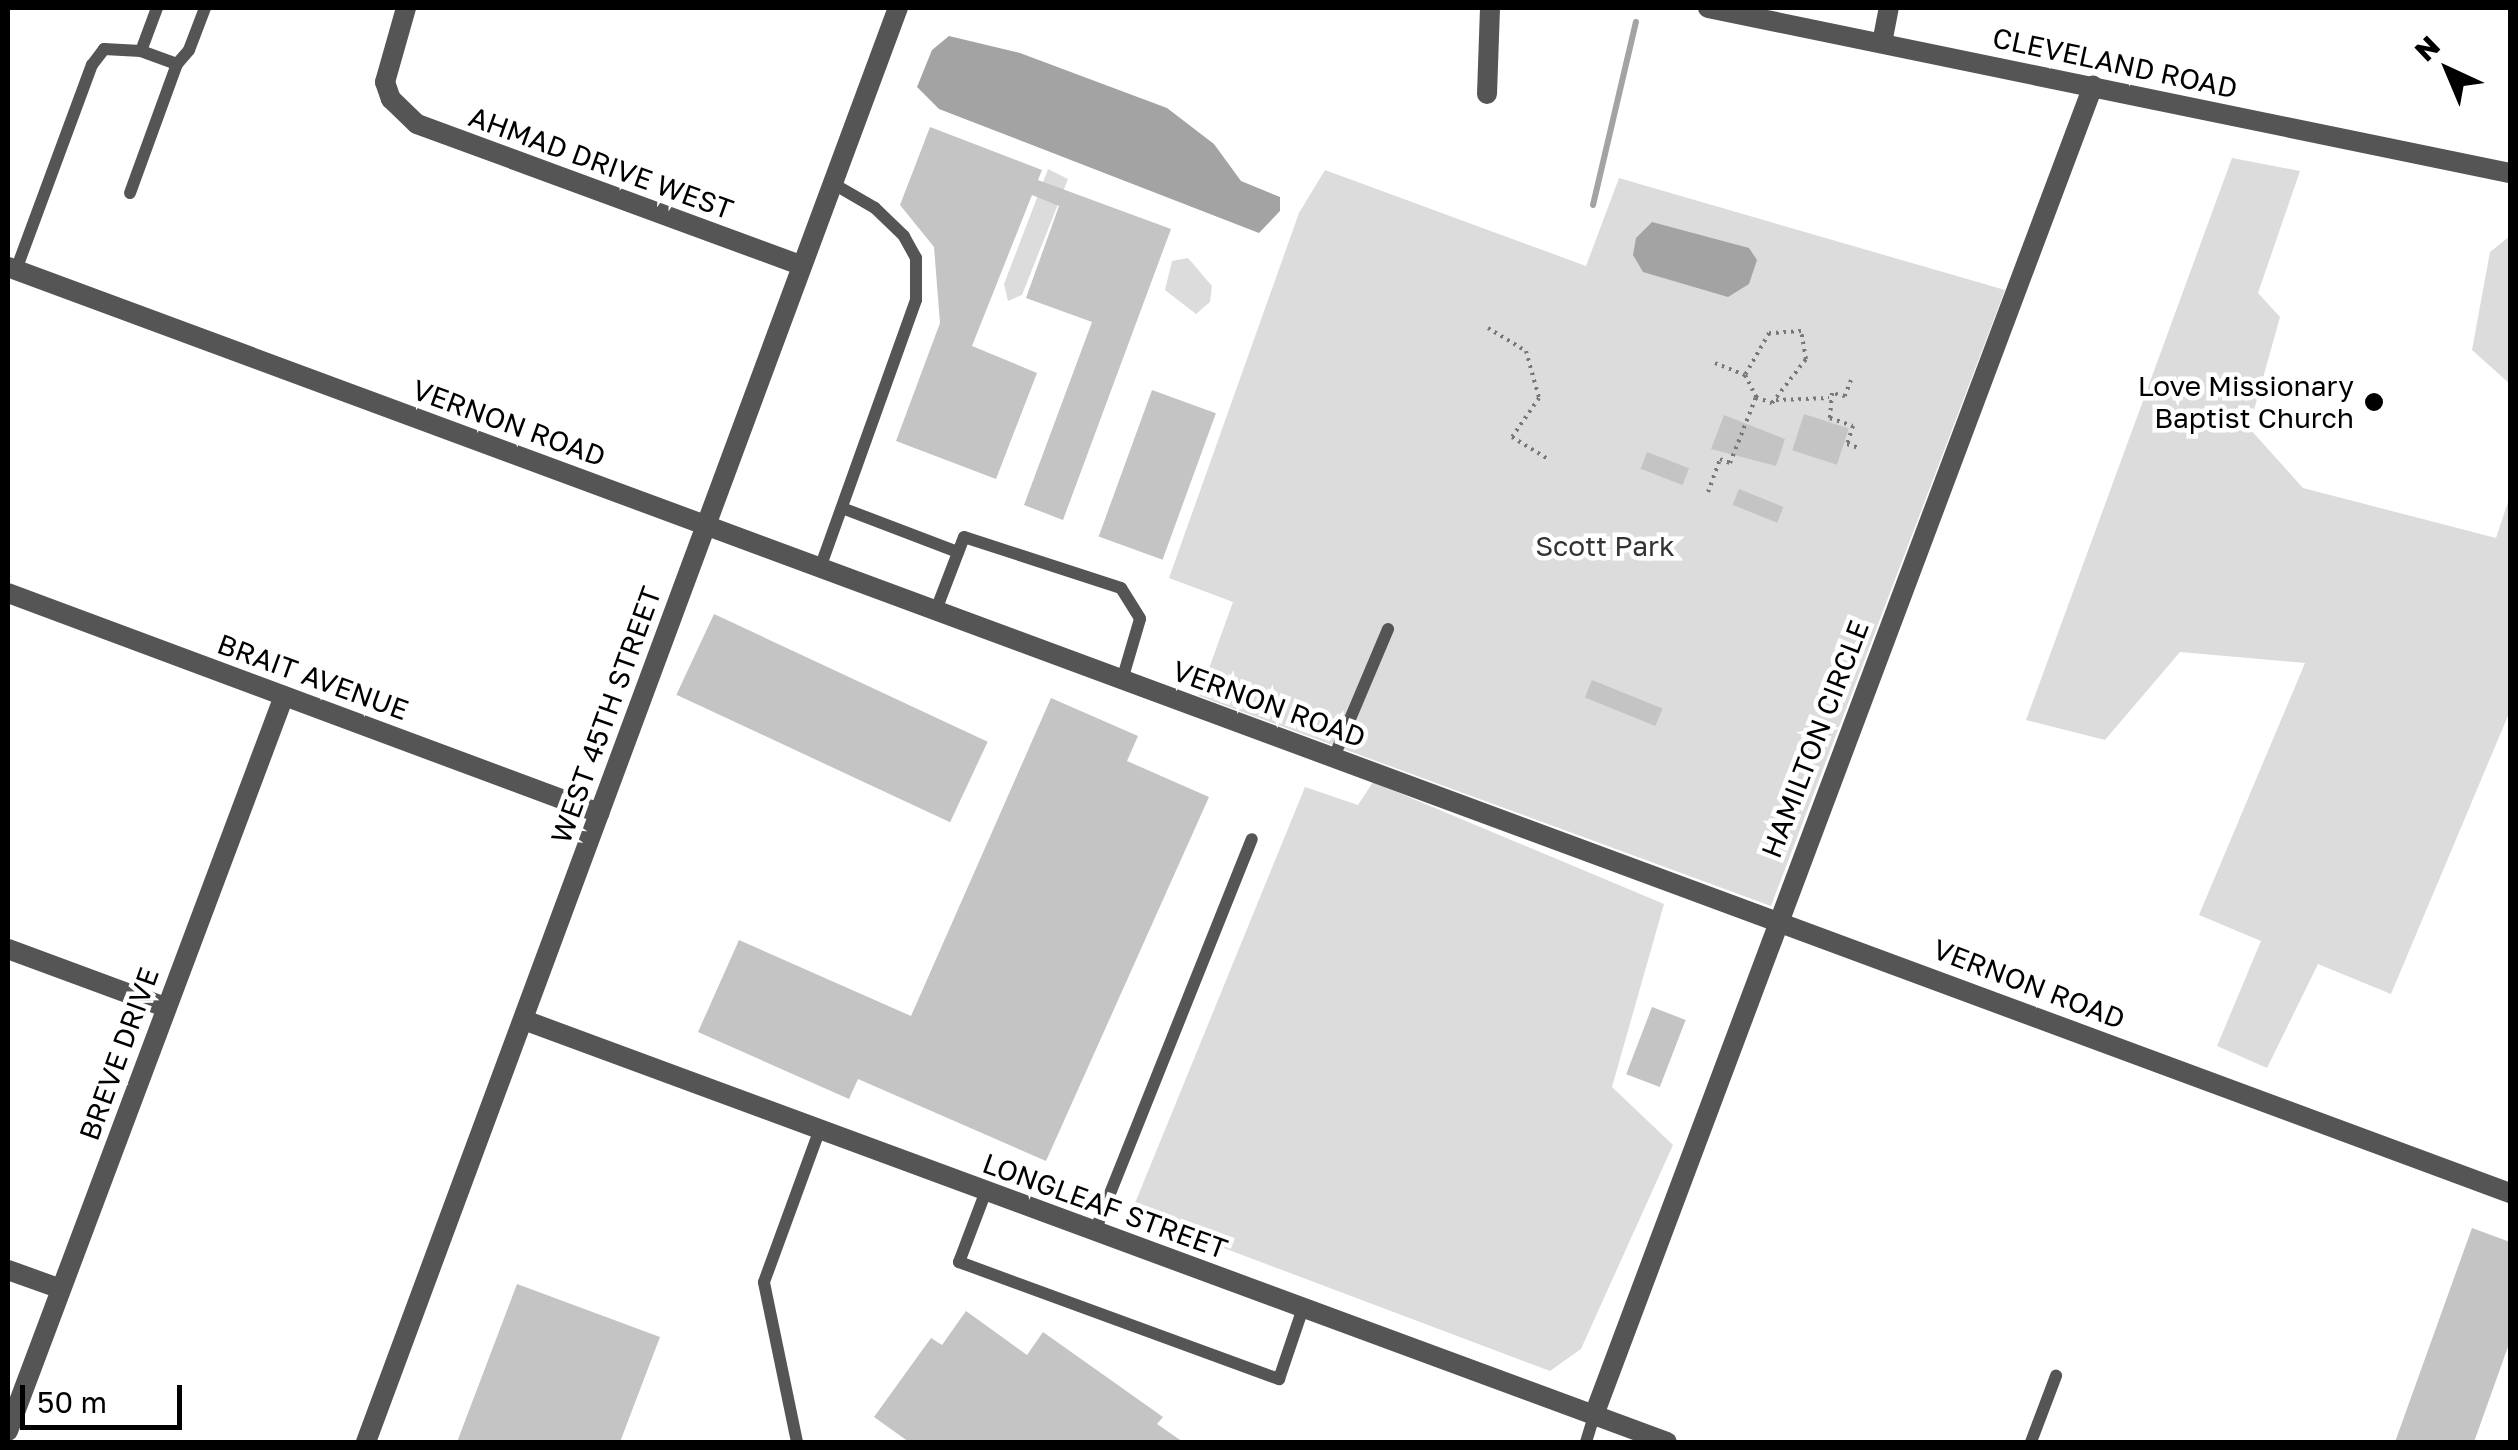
<!DOCTYPE html>
<style>
body{margin:0}
#map{position:relative;width:2518px;height:1450px;overflow:hidden;background:#fff;font-family:"Golos Text",sans-serif}
div>[style]{position:absolute}
.green>*{inset:0;background:#dcdcdc}
.water>*{inset:0;background:#a3a3a3}
.stream>*{height:6px;margin:-3px;padding:0 3px;transform-origin:3px;border-radius:3px;background:#a3a3a3}
.building>*{inset:0;background:#c4c4c4;transform-origin:0 0}
.path>*{height:4px;margin-top:-2px;transform-origin:0;background:repeating-linear-gradient(90deg,#777 0 2.5px,transparent 0 7.5px)}
.service>*{height:12px;margin:-6px;padding:0 6px;transform-origin:6px;border-radius:6px;background:#555}
.minor>*{height:20px;margin:-10px;padding:0 10px;transform-origin:10px;border-radius:10px;background:#555}
.tertiary>*{height:20px;margin:-10px;padding:0 10px;transform-origin:10px;border-radius:10px;background:#555}
.dots>*{width:28px;height:28px;translate:-50% -50%;box-sizing:border-box;border:5px solid #fff;border-radius:50%}
span{translate:-50% -50%;white-space:nowrap;text-align:center;line-height:1.15;-webkit-text-stroke:9px #fff;paint-order:stroke}
.street-label{font-size:28px;color:#000}
.poi-label{font-size:28px;color:#000}
.right{translate:-100% -50%;text-align:right}
.park-label{font-size:28px;color:#333}
.frame{position:absolute;inset:0;border:10px solid #000;pointer-events:none}
.north{position:absolute;left:2398px;top:20px;width:100px;height:100px;-webkit-text-stroke:8px #fff;paint-order:stroke;rotate:316deg;font-size:28px;font-weight:700;line-height:40px;text-align:center;color:#000}
.north::after{content:'';display:block;margin:auto;width:35px;height:45px;background:#000;clip-path:polygon(50% 0,100% 100%,50% 72%,0 100%)}
.scale{position:absolute;left:20px;top:1385px;width:162px;height:45px;box-sizing:border-box;border:5px solid #000;border-top:0;padding-left:12px;font-size:30px;line-height:35px;white-space:nowrap;color:#000;-webkit-text-stroke:8px #fff;paint-order:stroke}
</style>
<div id="map">
<div class="green">
<i style="clip-path:polygon(2232px 158px,2300px 171px,2258px 293px,2280px 317px,2249px 428px,2303px 488px,2496px 538px,2510px 496px,2510px 711px,2391px 994px,2318px 964px,2267px 1068px,2217px 1046px,2261px 941px,2199px 915px,2305px 663px,2180px 652px,2105px 740px,2026px 720px)"></i>
<i style="clip-path:polygon(1048px 169px,1068px 179px,1022px 295px,1008px 301px,1004px 284px)"></i>
<i style="clip-path:polygon(1325px 170px,1586px 266px,1619px 178px,2005px 290px,1771px 906px,1199px 696px,1233px 602px,1169px 578px,1299px 213px)"></i>
<i style="clip-path:polygon(2510px 236px,2510px 384px,2472px 350px,2490px 252px)"></i>
<i style="clip-path:polygon(1188px 258px,1212px 286px,1210px 302px,1196px 314px,1165px 290px,1172px 261px)"></i>
<i style="clip-path:polygon(1373px 782px,1664px 904px,1612px 1087px,1673px 1145px,1581px 1349px,1550px 1371px,1131px 1213px,1305px 787px,1358px 805px)"></i>
</div>
<div class="water">
<i style="clip-path:polygon(949px 36px,1020px 53px,1167px 108px,1214px 144px,1241px 181px,1280px 197px,1280px 211px,1259px 233px,939px 109px,917px 87px,932px 50px)"></i>
<i style="clip-path:polygon(1652px 222px,1749px 248px,1757px 260px,1749px 284px,1728px 297px,1643px 272px,1633px 255px,1636px 238px)"></i>
</div>
<div class="stream">
<i style="left:1593px;top:205px;width:188px;rotate:-76.8deg"></i>
</div>
<div class="building">
<i style="clip-path:polygon(930px 127px,1042px 170px,1038px 180px,1171px 229px,1063px 520px,1024px 505px,1092px 322px,1026px 298px,1059px 206px,1032px 195px,972px 346px,1037px 373px,996px 479px,896px 441px,940px 323px,934px 247px,900px 205px)"></i>
<i style="left:1152px;top:390px;width:68px;height:156px;rotate:20deg"></i>
<i style="left:1804px;top:414px;width:47px;height:38px;rotate:18deg"></i>
<i style="clip-path:polygon(1724px 415px,1785px 439px,1776px 466px,1711px 449px)"></i>
<i style="left:1647px;top:452px;width:45px;height:18px;rotate:21deg"></i>
<i style="left:1739px;top:489px;width:48px;height:17px;rotate:22deg"></i>
<i style="left:714px;top:614px;width:302px;height:89px;rotate:25deg"></i>
<i style="left:1592px;top:680px;width:76px;height:19px;rotate:22deg"></i>
<i style="clip-path:polygon(1051px 698px,1138px 736px,1127px 761px,1209px 797px,1046px 1161px,858px 1079px,849px 1099px,698px 1032px,739px 940px,911px 1016px)"></i>
<i style="left:1652px;top:1007px;width:36px;height:72px;rotate:21deg"></i>
<i style="clip-path:polygon(2472px 1228px,2510px 1242px,2510px 1341px,2474px 1442px,2395px 1442px)"></i>
<i style="clip-path:polygon(517px 1284px,660px 1337px,620px 1442px,457px 1442px)"></i>
<i style="clip-path:polygon(966px 1311px,1027px 1355px,1043px 1332px,1163px 1417px,1157px 1424px,1183px 1442px,909px 1442px,874px 1417px,931px 1338px,942px 1345px)"></i>
</div>
<div class="path">
<i style="left:1488px;top:328px;width:44px;rotate:31.2deg"></i>
<i style="left:1526px;top:351px;width:49px;rotate:74.5deg"></i>
<i style="left:1539px;top:398px;width:47px;rotate:124.7deg"></i>
<i style="left:1512px;top:437px;width:42px;rotate:31.4deg"></i>
<i style="left:1715px;top:363px;width:32px;rotate:22deg"></i>
<i style="left:1745px;top:375px;width:25px;rotate:63deg"></i>
<i style="left:1756px;top:397px;width:17px;rotate:21deg"></i>
<i style="left:1772px;top:403px;width:56px;rotate:-52.3deg"></i>
<i style="left:1806px;top:359px;width:28px;rotate:-100deg"></i>
<i style="left:1801px;top:331px;width:32px;rotate:176deg"></i>
<i style="left:1769px;top:333px;width:48px;rotate:119.7deg"></i>
<i style="left:1851px;top:380px;width:17px;rotate:111deg"></i>
<i style="left:1845px;top:396px;width:13px;rotate:-167deg"></i>
<i style="left:1832px;top:393px;width:25px;rotate:95deg"></i>
<i style="left:1830px;top:418px;width:24px;rotate:19deg"></i>
<i style="left:1853px;top:426px;width:19px;rotate:108deg"></i>
<i style="left:1847px;top:444px;width:13px;rotate:18deg"></i>
<i style="left:1776px;top:400px;width:53px;rotate:-2.2deg"></i>
<i style="left:1708px;top:492px;width:35px;rotate:-70deg"></i>
<i style="left:1720px;top:459px;width:11px;rotate:22deg"></i>
<i style="left:1730px;top:463px;width:71px;rotate:-68.5deg"></i>
</div>
<div class="service">
<i style="left:141px;top:51px;width:38px;rotate:20deg"></i>
<i style="left:130px;top:193px;width:137px;rotate:-70deg"></i>
<i style="left:177px;top:64px;width:18px;rotate:-49deg"></i>
<i style="left:189px;top:50px;width:45px;rotate:-69.1deg"></i>
<i style="left:16px;top:270px;width:219px;rotate:-69.7deg"></i>
<i style="left:92px;top:65px;width:20px;rotate:-53deg"></i>
<i style="left:104px;top:49px;width:37px;rotate:3deg"></i>
<i style="left:141px;top:51px;width:46px;rotate:-69.6deg"></i>
<i style="left:842px;top:508px;width:124px;rotate:20.8deg"></i>
<i style="left:820px;top:568px;width:285px;rotate:-70.3deg"></i>
<i style="left:916px;top:300px;width:42px;rotate:-90deg"></i>
<i style="left:916px;top:258px;width:25px;rotate:-119deg"></i>
<i style="left:904px;top:236px;width:40px;rotate:-136deg"></i>
<i style="left:875px;top:208px;width:50px;rotate:-149.8deg"></i>
<i style="left:936px;top:610px;width:78px;rotate:-69deg"></i>
<i style="left:964px;top:537px;width:165px;rotate:18deg"></i>
<i style="left:1121px;top:588px;width:36px;rotate:58deg"></i>
<i style="left:1140px;top:619px;width:64px;rotate:106.4deg"></i>
<i style="left:1334px;top:757px;width:139px;rotate:-67.1deg"></i>
<i style="left:986px;top:1191px;width:76px;rotate:110.8deg"></i>
<i style="left:959px;top:1262px;width:341px;rotate:20.1deg"></i>
<i style="left:1279px;top:1379px;width:75px;rotate:-71.3deg"></i>
<i style="left:1095px;top:1231px;width:422px;rotate:-68.2deg"></i>
<i style="left:797px;top:1442px;width:163px;rotate:-101.7deg"></i>
<i style="left:764px;top:1282px;width:163px;rotate:-69.9deg"></i>
<i style="left:1586px;top:1442px;width:28px;rotate:-73deg"></i>
<i style="left:2031px;top:1442px;width:71px;rotate:-69.3deg"></i>
</div>
<div class="minor">
<i style="left:406px;top:8px;width:77px;rotate:105.8deg"></i>
<i style="left:385px;top:82px;width:18px;rotate:71deg"></i>
<i style="left:391px;top:99px;width:36px;rotate:44deg"></i>
<i style="left:417px;top:124px;width:408px;rotate:20.2deg"></i>
<i style="left:1882px;top:43px;width:36px;rotate:-79deg"></i>
<i style="left:1487px;top:94px;width:86px;rotate:-88deg"></i>
<i style="left:8px;top:267px;width:2668px;rotate:20.31deg"></i>
<i style="left:8px;top:593px;width:631px;rotate:20.42deg"></i>
<i style="left:8px;top:949px;width:167px;rotate:20.3deg"></i>
<i style="left:524px;top:1020px;width:1218px;rotate:20.26deg"></i>
<i style="left:8px;top:1270px;width:56px;rotate:19.7deg"></i>
<i style="left:1594px;top:1415px;width:1420px;rotate:-69.42deg"></i>
<i style="left:8px;top:1431px;width:785px;rotate:-69.42deg"></i>
</div>
<div class="tertiary">
<i style="left:1708px;top:8px;width:819px;rotate:11.63deg"></i>
<i style="left:366px;top:1442px;width:1530px;rotate:-69.65deg"></i>
</div>
<div class="dots">
<i style="left:2374px;top:402px;background:#000"></i>
</div>
<div class="street-label">
<span style="left:2115px;top:63px;rotate:12deg">CLEVELAND ROAD</span>
<span style="left:601px;top:163px;rotate:20deg">AHMAD DRIVE WEST</span>
<span style="left:509px;top:423px;rotate:20deg">VERNON ROAD</span>
<span style="left:313px;top:677px;rotate:20deg">BRAIT AVENUE</span>
<span style="left:1269px;top:704px;rotate:20deg">VERNON ROAD</span>
<span style="left:606px;top:715px;rotate:-70deg">WEST 45TH STREET</span>
<span style="left:1815px;top:739px;rotate:-69deg">HAMILTON CIRCLE</span>
<span style="left:2029px;top:984px;rotate:21deg">VERNON ROAD</span>
<span style="left:119px;top:1054px;rotate:-70deg">BREVE DRIVE</span>
<span style="left:1105px;top:1206px;rotate:20deg">LONGLEAF STREET</span>
</div>
<div class="poi-label">
<span class="right" style="left:2354px;top:402px">Love Missionary<br>Baptist Church</span>
</div>
<div class="park-label">
<span style="left:1605px;top:546px">Scott Park</span>
</div>
<div class="frame"></div>
<div class="north">N</div>
<div class="scale">50 m</div>
</div>
